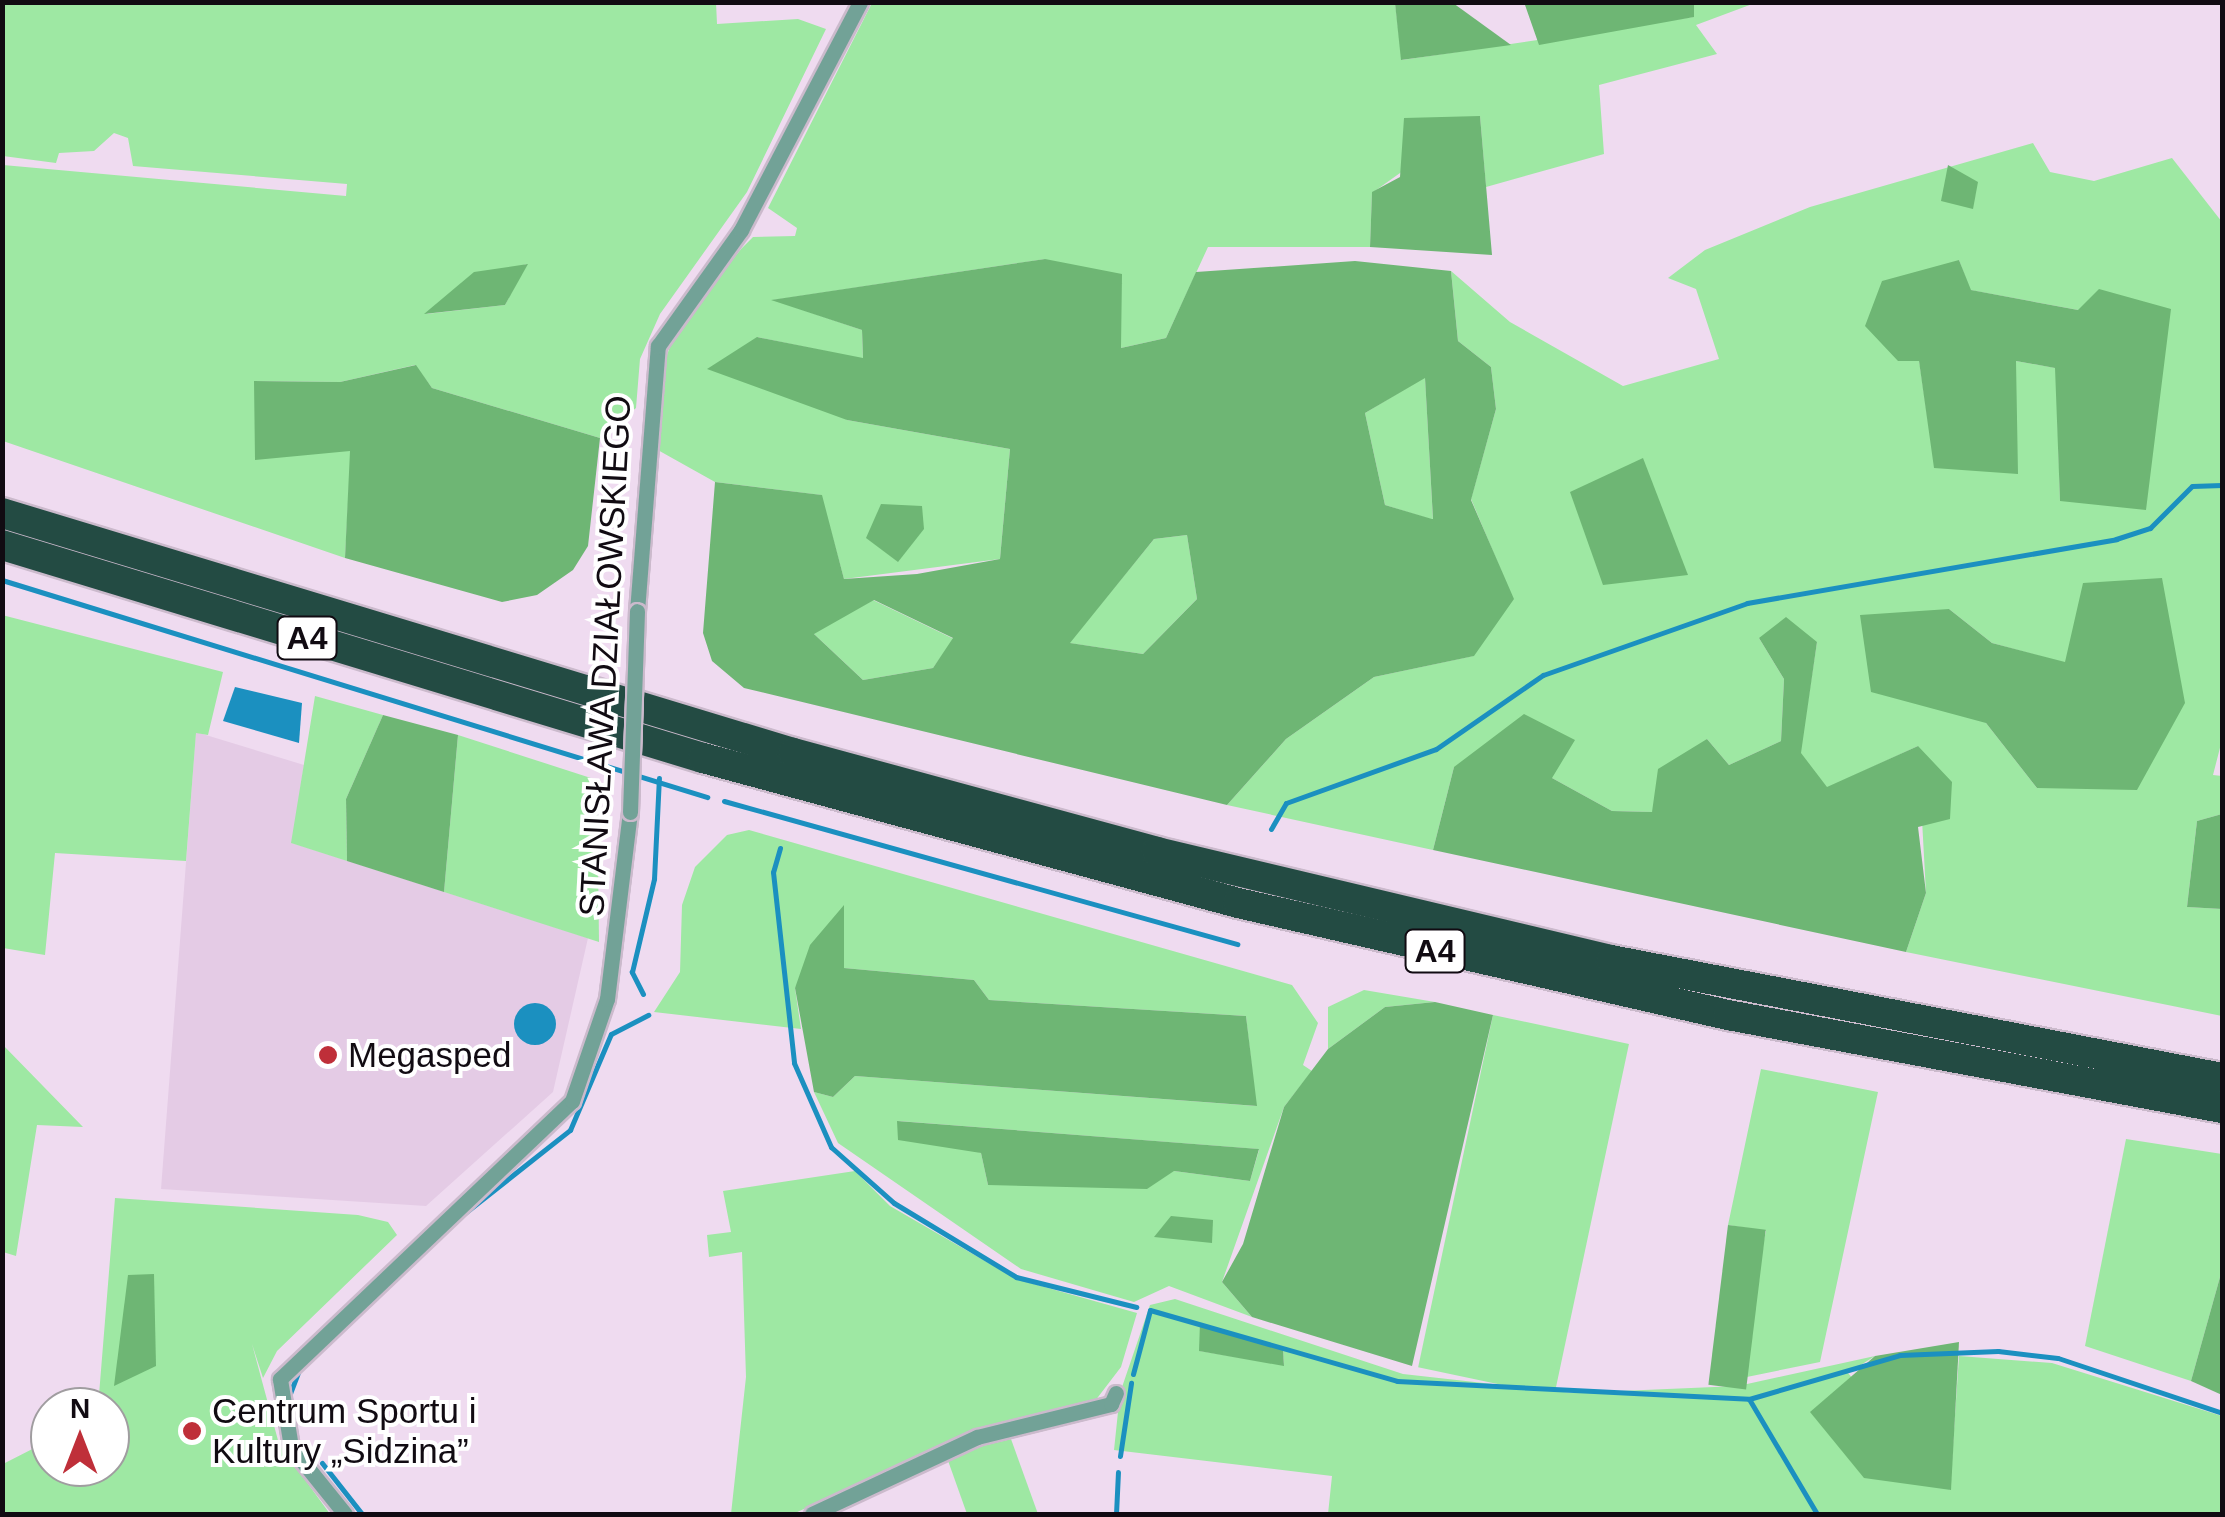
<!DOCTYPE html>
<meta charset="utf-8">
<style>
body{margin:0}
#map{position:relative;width:2225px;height:1517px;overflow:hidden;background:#efdbf0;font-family:Arial,sans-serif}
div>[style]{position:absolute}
.built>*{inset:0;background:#e4cbe5}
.green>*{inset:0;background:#9ee8a3;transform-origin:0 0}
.forest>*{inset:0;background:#6eb674;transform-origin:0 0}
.water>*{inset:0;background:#1b90c0}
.round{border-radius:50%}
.stream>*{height:5px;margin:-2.5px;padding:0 2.5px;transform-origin:2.5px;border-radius:2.5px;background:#1b90c0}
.roads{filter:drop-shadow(2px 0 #cbbacc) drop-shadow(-2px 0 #cbbacc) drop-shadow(0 2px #cbbacc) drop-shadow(0 -2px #cbbacc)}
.street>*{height:15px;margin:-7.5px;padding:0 7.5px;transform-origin:7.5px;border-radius:7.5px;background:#72a297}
.highway>*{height:30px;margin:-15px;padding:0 15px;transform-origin:15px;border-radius:15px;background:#234b43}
.bridges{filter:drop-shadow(2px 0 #cbbacc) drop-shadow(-2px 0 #cbbacc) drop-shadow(0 2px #cbbacc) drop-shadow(0 -2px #cbbacc)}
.street-bridge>*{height:15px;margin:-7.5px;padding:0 7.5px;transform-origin:7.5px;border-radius:7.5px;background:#72a297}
.dots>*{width:28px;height:28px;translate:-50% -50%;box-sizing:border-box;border:5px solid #fff;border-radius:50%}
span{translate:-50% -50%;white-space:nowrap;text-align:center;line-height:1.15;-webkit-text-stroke:8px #fff;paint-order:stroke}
.shield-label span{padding:2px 8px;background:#fff;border:2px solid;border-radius:8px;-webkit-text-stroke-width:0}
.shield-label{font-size:32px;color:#110b12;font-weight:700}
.street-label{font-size:35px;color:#110b12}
.poi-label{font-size:35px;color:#110b12}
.left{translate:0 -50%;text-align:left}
.frame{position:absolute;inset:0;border:5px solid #110b12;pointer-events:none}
.north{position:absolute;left:30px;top:1387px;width:100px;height:100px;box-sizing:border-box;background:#fff;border:2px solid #a09da0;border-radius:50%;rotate:0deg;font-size:28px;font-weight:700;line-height:40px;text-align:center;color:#110b12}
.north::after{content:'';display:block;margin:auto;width:35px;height:45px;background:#bf2f39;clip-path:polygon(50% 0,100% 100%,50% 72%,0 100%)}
</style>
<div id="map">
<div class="built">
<i style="clip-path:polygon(196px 732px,304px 765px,292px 843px,588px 938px,553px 1092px,426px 1206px,161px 1189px)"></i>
</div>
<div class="green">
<i style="clip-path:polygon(evenodd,716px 2px,717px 24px,798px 19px,826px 29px,747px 192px,660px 314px,640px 359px,636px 408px,600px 438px,432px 388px,415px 365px,340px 382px,254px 381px,351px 451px,345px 558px,3px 441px,3px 165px,346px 196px,347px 184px,133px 166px,128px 138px,114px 133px,94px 151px,59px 153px,56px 163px,3px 156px,2px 3px,716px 2px,526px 264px,505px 305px,426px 314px,526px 264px)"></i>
<i style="clip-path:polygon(872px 3px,1395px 3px,1402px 60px,1693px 17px,1694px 3px,1755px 3px,1696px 25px,1717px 54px,1599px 85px,1604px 154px,1486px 187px,1480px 116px,1372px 193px,1370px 247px,1208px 247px,1166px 338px,1121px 348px,1045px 259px,774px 300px,862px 330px,863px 359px,757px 337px,847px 420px,1010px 449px,1000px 559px,844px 579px,821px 495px,715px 482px,656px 449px,658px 380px,677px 327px,742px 248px,753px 237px,795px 236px,797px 228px,768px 208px)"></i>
<i style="clip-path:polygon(evenodd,2033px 143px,2050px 172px,2094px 181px,2172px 158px,2222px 222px,2222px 740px,2213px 775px,2222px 776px,2222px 814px,2197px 821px,2187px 907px,2222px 909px,2222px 1016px,1906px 952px,1926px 893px,1918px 746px,1827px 788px,1800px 753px,1817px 642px,1759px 638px,1784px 679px,1781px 741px,1729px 765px,1707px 739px,1652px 812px,1612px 811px,1552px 778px,1454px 767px,1433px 850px,1227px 805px,1286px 739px,1374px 677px,1473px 656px,1513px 599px,1471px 499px,1496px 409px,1491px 367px,1458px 341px,1451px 271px,1510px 322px,1623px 386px,1719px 359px,1696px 289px,1668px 278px,1705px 250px,1810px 207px,2033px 143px,1959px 260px,1970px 290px,2078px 310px,2060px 501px,2056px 368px,2016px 361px,1935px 468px,1919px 360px,1959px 260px,2033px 143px,1949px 609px,1992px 643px,2065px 663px,2037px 788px,1986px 723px,1949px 609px)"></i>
<i style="clip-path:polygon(1425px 377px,1433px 520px,1385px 505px,1365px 413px)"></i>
<i style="clip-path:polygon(1187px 535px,1197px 599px,1143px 654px,1069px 643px,1154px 539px)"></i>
<i style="clip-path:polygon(873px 600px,954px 639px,933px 668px,863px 680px,813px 633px)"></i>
<i style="clip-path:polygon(2px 615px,223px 672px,208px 735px,196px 733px,186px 861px,55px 853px,45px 955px,3px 948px)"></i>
<i style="clip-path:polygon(315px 696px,383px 715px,346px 799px,347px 861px,291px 843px)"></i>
<i style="clip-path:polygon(458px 735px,597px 780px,599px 942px,444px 892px)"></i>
<i style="clip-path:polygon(evenodd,749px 830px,1292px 985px,1318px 1023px,1303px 1065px,1312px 1071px,1284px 1107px,1222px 1282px,1252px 1317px,1169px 1286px,1134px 1302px,1021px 1269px,838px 1143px,814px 1092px,833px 1097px,855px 1076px,1256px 1106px,1246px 1016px,989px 1000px,974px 980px,844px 968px,844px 907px,795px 988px,801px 1029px,654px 1012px,680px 972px,682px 905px,695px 867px,727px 835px,749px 830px,898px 1121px,1258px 1149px,1259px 1150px,1250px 1181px,1174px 1171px,988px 1185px,981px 1153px,898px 1121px)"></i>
<i style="clip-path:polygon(1364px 990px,1435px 1002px,1385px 1007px,1328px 1049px,1328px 1007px)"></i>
<i style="left:1493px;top:1015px;width:139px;height:360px;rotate:12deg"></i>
<i style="clip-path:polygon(3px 1045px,83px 1127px,37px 1125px,16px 1256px,3px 1252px)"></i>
<i style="clip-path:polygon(1761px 1069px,1878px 1092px,1820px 1362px,1732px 1380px,1766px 1231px,1728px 1225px)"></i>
<i style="clip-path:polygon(2126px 1139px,2222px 1154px,2222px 1270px,2191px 1381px,2085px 1346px)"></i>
<i style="clip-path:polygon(855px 1171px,890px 1206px,1016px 1279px,1137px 1313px,1121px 1367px,1095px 1401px,949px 1442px,793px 1514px,731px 1514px,746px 1377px,742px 1252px,709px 1257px,707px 1235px,731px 1232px,723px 1191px)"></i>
<i style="clip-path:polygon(115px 1198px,358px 1215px,388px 1222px,397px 1235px,277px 1351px,263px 1378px,252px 1344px,279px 1444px,330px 1514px,3px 1514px,3px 1464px,50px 1440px,50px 1467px,110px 1467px,110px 1407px,98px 1407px)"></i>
<i style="clip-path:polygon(evenodd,1175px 1299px,1403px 1374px,1573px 1393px,1738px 1386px,1875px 1356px,1848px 1373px,1950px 1490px,1959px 1356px,2052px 1363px,2222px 1416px,2222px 1514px,1328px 1514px,1332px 1476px,1114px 1450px,1120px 1393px,1150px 1305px,1175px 1299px,1200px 1323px,1283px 1349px,1284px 1365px,1200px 1351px,1200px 1323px)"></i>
<i style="clip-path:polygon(1011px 1439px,1038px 1514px,967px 1514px,946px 1455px)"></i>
</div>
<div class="forest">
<i style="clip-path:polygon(1395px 3px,1453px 3px,1511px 45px,1401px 60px)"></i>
<i style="clip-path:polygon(1514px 3px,1694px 3px,1694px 17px,1539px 45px,1525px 5px)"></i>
<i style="clip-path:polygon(1480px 116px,1492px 255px,1370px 247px,1372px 192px,1400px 177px,1404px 118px)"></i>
<i style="clip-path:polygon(1948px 165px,1978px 182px,1973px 209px,1941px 201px)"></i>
<i style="clip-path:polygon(evenodd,1045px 259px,1122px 274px,1121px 348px,1166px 338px,1196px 272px,1355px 261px,1451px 271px,1458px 341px,1491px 367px,1496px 409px,1471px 500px,1514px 599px,1474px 656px,1374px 677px,1286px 739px,1227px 805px,744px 688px,712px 661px,703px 633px,715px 482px,822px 495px,844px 579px,917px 574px,1000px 559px,1010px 449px,847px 420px,707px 369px,757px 337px,863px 358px,862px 330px,771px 300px,1045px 259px,1425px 378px,1433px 519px,1432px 519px,1385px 505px,1365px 413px,1425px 378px,1045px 259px,1187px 535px,1197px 599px,1143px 654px,1070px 643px,1154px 539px,1187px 535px,1045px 259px,874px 600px,953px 638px,933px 668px,863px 680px,814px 634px,874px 600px)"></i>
<i style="clip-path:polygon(1959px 260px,1971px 290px,2078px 310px,2099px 289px,2171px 309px,2146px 510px,2060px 501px,2055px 368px,2016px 361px,2018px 474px,1934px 468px,1919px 361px,1898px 361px,1865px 326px,1882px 281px)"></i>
<i style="clip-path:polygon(528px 264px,505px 305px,424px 314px,474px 272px)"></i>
<i style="clip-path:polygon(416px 365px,432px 388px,600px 438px,588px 546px,573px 570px,537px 595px,502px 602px,345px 558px,350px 451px,255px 460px,254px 381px,340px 382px)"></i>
<i style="clip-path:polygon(1643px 458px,1688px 575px,1603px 585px,1570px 492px)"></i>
<i style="clip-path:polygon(881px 504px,922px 506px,924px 529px,898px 562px,866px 538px)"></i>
<i style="clip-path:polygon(2162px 578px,2185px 703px,2137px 790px,2037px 788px,1986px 723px,1871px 692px,1860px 615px,1949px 609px,1992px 643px,2065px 662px,2083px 583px)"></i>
<i style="clip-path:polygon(1786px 617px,1817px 642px,1801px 753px,1827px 787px,1918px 746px,1952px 782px,1950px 819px,1918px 827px,1926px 893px,1906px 952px,1433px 850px,1454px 767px,1524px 714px,1575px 740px,1552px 778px,1612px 811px,1652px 812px,1658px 769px,1707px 739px,1729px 765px,1781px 741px,1784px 679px,1759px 638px)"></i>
<i style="clip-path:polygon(383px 715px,458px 735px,444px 892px,347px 861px,346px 799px)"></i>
<i style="clip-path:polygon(2222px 814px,2222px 909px,2187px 907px,2197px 821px)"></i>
<i style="clip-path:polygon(844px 905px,844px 968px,974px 980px,989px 1000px,1246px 1016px,1257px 1106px,855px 1076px,833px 1097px,814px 1092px,795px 988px,810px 945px)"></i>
<i style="clip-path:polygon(1435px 1002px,1493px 1015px,1412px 1366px,1252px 1317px,1222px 1282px,1243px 1244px,1284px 1107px,1328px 1049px,1385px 1007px)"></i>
<i style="clip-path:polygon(897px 1121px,1259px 1149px,1250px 1181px,1174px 1171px,1147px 1189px,988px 1185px,981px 1153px,898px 1140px)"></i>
<i style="clip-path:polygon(1171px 1216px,1213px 1220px,1212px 1243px,1154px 1237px)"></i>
<i style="left:1728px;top:1225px;width:38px;height:161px;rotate:7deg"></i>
<i style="clip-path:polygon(2222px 1270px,2222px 1395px,2191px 1381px)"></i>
<i style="clip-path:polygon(154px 1274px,156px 1366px,114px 1386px,128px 1275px)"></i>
<i style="clip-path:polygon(1200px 1323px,1283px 1349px,1284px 1366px,1199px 1351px)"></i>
<i style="clip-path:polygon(1959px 1342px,1951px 1490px,1864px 1478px,1810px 1412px,1875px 1356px)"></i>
</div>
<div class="water">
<i style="clip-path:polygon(235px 687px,302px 703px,299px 743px,223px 721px)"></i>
<i class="round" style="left:514px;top:1003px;width:42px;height:42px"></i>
</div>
<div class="stream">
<i style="left:2px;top:580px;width:738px;rotate:17.11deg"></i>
<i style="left:724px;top:801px;width:533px;rotate:15.58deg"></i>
<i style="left:1271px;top:829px;width:30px;rotate:-60deg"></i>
<i style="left:1286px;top:803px;width:159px;rotate:-19.8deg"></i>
<i style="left:1436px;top:749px;width:130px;rotate:-34.7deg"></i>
<i style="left:1543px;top:675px;width:216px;rotate:-19.4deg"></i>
<i style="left:1747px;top:603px;width:375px;rotate:-9.8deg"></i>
<i style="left:2116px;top:539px;width:36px;rotate:-18deg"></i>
<i style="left:2150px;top:528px;width:59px;rotate:-45deg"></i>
<i style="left:2192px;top:486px;width:30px;rotate:-2deg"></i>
<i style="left:780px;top:848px;width:25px;rotate:106deg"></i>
<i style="left:773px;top:872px;width:192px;rotate:83.7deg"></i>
<i style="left:794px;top:1063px;width:92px;rotate:66.2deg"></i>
<i style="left:831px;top:1147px;width:84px;rotate:41.6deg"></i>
<i style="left:894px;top:1203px;width:143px;rotate:31.2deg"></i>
<i style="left:1016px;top:1277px;width:124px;rotate:14deg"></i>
<i style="left:643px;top:994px;width:25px;rotate:-117deg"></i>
<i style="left:632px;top:972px;width:96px;rotate:-76.7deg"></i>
<i style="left:654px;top:879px;width:101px;rotate:-87.2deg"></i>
<i style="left:461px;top:1216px;width:139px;rotate:-38.3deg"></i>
<i style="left:570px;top:1130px;width:104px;rotate:-66.9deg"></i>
<i style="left:611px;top:1034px;width:42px;rotate:-27.2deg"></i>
<i style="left:1133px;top:1374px;width:66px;rotate:-75.1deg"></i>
<i style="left:1150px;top:1310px;width:257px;rotate:16deg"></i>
<i style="left:1397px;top:1381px;width:352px;rotate:2.9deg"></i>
<i style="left:1749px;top:1399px;width:157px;rotate:-16.2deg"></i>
<i style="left:1900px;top:1355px;width:98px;rotate:-2.3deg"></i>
<i style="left:1998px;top:1351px;width:60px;rotate:6.7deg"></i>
<i style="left:2058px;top:1358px;width:173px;rotate:18.5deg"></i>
<i style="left:289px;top:1396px;width:28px;rotate:-69deg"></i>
<i style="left:1749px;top:1399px;width:134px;rotate:59.4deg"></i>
<i style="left:309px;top:1449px;width:4px;rotate:56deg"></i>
<i style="left:1120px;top:1456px;width:74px;rotate:-81.4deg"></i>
<i style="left:322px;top:1463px;width:65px;rotate:51.9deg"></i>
<i style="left:1116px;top:1514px;width:42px;rotate:-87.3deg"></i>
</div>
<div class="roads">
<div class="street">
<i style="left:637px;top:611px;width:266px;rotate:-85.5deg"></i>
<i style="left:658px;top:346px;width:143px;rotate:-54.4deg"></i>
<i style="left:741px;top:230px;width:257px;rotate:-62.4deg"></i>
<i style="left:345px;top:1514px;width:86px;rotate:-128.9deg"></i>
<i style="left:291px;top:1447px;width:69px;rotate:-99.2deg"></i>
<i style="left:280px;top:1379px;width:403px;rotate:-43.6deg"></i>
<i style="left:572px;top:1101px;width:108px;rotate:-71.1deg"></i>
<i style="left:607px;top:999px;width:188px;rotate:-83deg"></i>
<i style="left:812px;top:1514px;width:182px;rotate:-25deg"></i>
<i style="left:977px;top:1437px;width:138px;rotate:-13.8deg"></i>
<i style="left:1111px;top:1404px;width:12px;rotate:-66deg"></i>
</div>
<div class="highway">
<i style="left:2px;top:513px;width:827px;rotate:16.88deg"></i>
<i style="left:793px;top:753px;width:377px;rotate:15.2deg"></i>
<i style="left:1157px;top:852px;width:467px;rotate:13.4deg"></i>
<i style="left:1611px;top:960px;width:622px;rotate:10.93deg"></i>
<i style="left:2px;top:545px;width:733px;rotate:16.9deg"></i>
<i style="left:703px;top:758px;width:554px;rotate:15.16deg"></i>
<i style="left:1238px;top:903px;width:503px;rotate:12.88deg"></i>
<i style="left:1728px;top:1015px;width:503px;rotate:10.66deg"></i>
</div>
</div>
<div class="bridges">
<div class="street-bridge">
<i style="left:630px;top:812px;width:201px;rotate:-88deg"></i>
</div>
</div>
<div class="dots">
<i style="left:328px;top:1055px;background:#bf2f39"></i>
<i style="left:192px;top:1431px;background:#bf2f39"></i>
</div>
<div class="shield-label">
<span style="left:307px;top:638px">A4</span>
<span style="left:1435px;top:951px">A4</span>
</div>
<div class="street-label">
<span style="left:605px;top:656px;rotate:-87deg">STANISŁAWA DZIAŁOWSKIEGO</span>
</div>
<div class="poi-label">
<span class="left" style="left:348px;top:1055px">Megasped</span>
<span class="left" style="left:212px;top:1431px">Centrum Sportu i<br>Kultury „Sidzina”</span>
</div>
<div class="frame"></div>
<div class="north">N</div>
</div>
